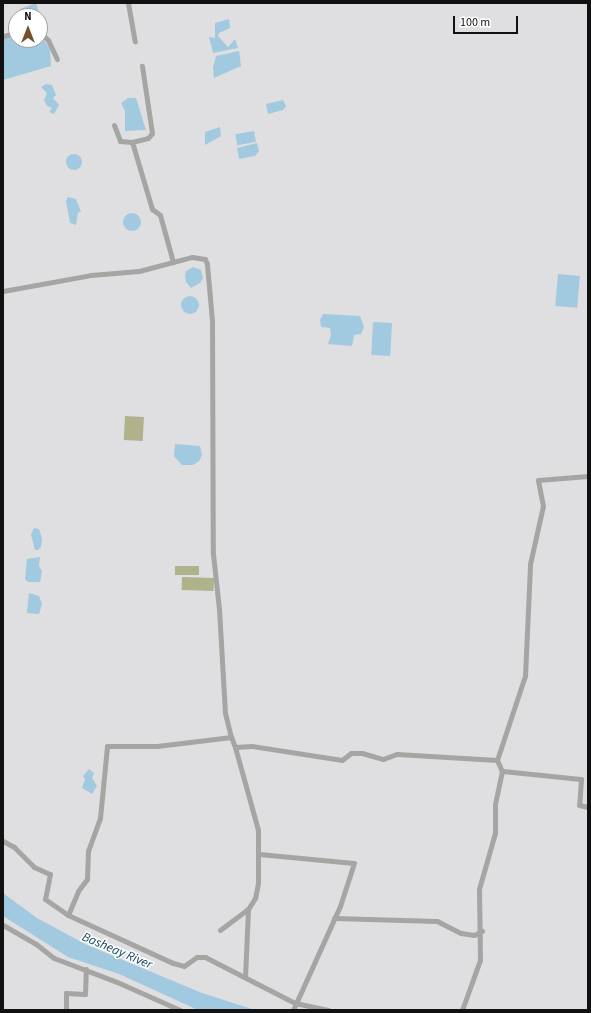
<!DOCTYPE html>
<style>
body{margin:0}
#map{position:relative;width:591px;height:1013px;overflow:hidden;background:#dfdfe2;font-family:"Source Sans 3",sans-serif}
div>[style]{position:absolute}
.forest>*{inset:0;background:#b0b28c;transform-origin:0 0}
.water>*{inset:0;background:#a1c9df;transform-origin:0 0}
.round{border-radius:50%}
.minor>*{height:5px;margin:-2.5px;padding:0 2.5px;transform-origin:2.5px;border-radius:2.5px;background:#a5a5a3}
span{translate:-50% -50%;white-space:nowrap;text-align:center;line-height:1.15;-webkit-text-stroke:3px #fff;paint-order:stroke}
.water-label{font-size:13px;color:#12475e;font-style:italic}
.frame{position:absolute;inset:0;border:4px solid #111112;pointer-events:none}
.north{position:absolute;left:8px;top:8px;width:40px;height:40px;box-sizing:border-box;background:#fff;border:1px solid #a0a0a0;border-radius:50%;rotate:0deg;font-size:11px;font-weight:700;line-height:16px;text-align:center;color:#111112}
.north::after{content:'';display:block;margin:auto;width:14px;height:18px;background:#74512a;clip-path:polygon(50% 0,100% 100%,50% 72%,0 100%)}
.scale{position:absolute;left:453px;top:16px;width:65px;height:18px;box-sizing:border-box;border:2px solid #111112;border-top:0;padding-left:5px;font-size:12px;line-height:14px;white-space:nowrap;color:#111112;-webkit-text-stroke:3px #fff;paint-order:stroke}
</style>
<div id="map">
<div class="forest">
<i style="left:125px;top:416px;width:19px;height:24px;rotate:3deg"></i>
<i style="left:175px;top:566px;width:24px;height:9px"></i>
<i style="left:182px;top:577px;width:32px;height:13px;rotate:2deg"></i>
</div>
<div class="water">
<i style="clip-path:polygon(36px 3px,40px 16px,20px 16px,20px 9px)"></i>
<i style="clip-path:polygon(229px 19px,230px 28px,219px 33px,218px 36px,228px 47px,235px 39px,238px 48px,213px 53px,209px 37px,215px 38px,215px 23px)"></i>
<i style="clip-path:polygon(40px 34px,50px 49px,51px 66px,3px 80px,3px 39px,16px 36px,16px 40px,40px 40px)"></i>
<i style="clip-path:polygon(239px 51px,241px 66px,214px 78px,213px 67px,216px 56px)"></i>
<i style="clip-path:polygon(46px 84px,52px 85px,56px 95px,53px 98px,59px 105px,54px 114px,49px 112px,52px 108px,47px 106px,44px 100px,47px 93px,41px 87px)"></i>
<i style="clip-path:polygon(128px 98px,136px 98px,146px 130px,125px 131px,125px 111px,121px 103px)"></i>
<i style="clip-path:polygon(283px 100px,286px 106px,283px 110px,268px 114px,266px 104px)"></i>
<i style="clip-path:polygon(220px 127px,221px 136px,205px 145px,205px 132px)"></i>
<i style="left:254px;top:131px;width:11px;height:19px;rotate:80deg"></i>
<i style="clip-path:polygon(257px 143px,259px 151px,255px 156px,239px 159px,237px 148px)"></i>
<i class="round" style="left:66px;top:154px;width:16px;height:16px"></i>
<i style="clip-path:polygon(68px 197px,76px 199px,81px 212px,78px 212px,76px 225px,70px 223px,66px 201px)"></i>
<i class="round" style="left:123px;top:213px;width:18px;height:18px"></i>
<i style="clip-path:polygon(193px 267px,201px 270px,203px 278px,200px 283px,191px 288px,186px 282px,185px 275px,186px 271px)"></i>
<i style="left:558px;top:274px;width:22px;height:32px;rotate:5deg"></i>
<i class="round" style="left:181px;top:296px;width:18px;height:18px"></i>
<i style="clip-path:polygon(323px 314px,360px 316px,364px 327px,361px 334px,354px 335px,352px 346px,328px 344px,331px 335px,330px 328px,321px 327px,320px 320px)"></i>
<i style="left:373px;top:322px;width:19px;height:33px;rotate:3deg"></i>
<i style="clip-path:polygon(175px 444px,200px 446px,202px 455px,199px 461px,193px 465px,182px 465px,174px 456px)"></i>
<i style="clip-path:polygon(34px 528px,39px 529px,42px 539px,41px 547px,38px 550px,35px 550px,31px 535px)"></i>
<i style="clip-path:polygon(40px 557px,39px 566px,42px 571px,40px 582px,28px 582px,25px 579px,27px 559px)"></i>
<i style="clip-path:polygon(29px 593px,39px 596px,42px 604px,39px 614px,27px 613px)"></i>
<i style="clip-path:polygon(89px 769px,94px 773px,92px 778px,97px 786px,92px 794px,82px 788px,85px 779px,83px 776px)"></i>
<i style="clip-path:polygon(3px 893px,37px 918px,87px 945px,202px 993px,255px 1010px,198px 1010px,119px 974px,68px 957px,3px 916px)"></i>
</div>
<div class="minor">
<i style="left:128px;top:3px;width:39px;rotate:80deg"></i>
<i style="left:40px;top:33px;width:11px;rotate:41deg"></i>
<i style="left:48px;top:40px;width:21px;rotate:65deg"></i>
<i style="left:3px;top:36px;width:13px;rotate:-13deg"></i>
<i style="left:114px;top:125px;width:17px;rotate:69deg"></i>
<i style="left:120px;top:141px;width:12px;rotate:5deg"></i>
<i style="left:132px;top:142px;width:70px;rotate:73.4deg"></i>
<i style="left:152px;top:209px;width:10px;rotate:37deg"></i>
<i style="left:160px;top:215px;width:49px;rotate:74.5deg"></i>
<i style="left:132px;top:142px;width:16px;rotate:-14deg"></i>
<i style="left:148px;top:138px;width:6px;rotate:-51deg"></i>
<i style="left:152px;top:133px;width:68px;rotate:-98.5deg"></i>
<i style="left:3px;top:291px;width:89px;rotate:-10.3deg"></i>
<i style="left:91px;top:275px;width:48px;rotate:-4.8deg"></i>
<i style="left:139px;top:271px;width:55px;rotate:-14.8deg"></i>
<i style="left:192px;top:257px;width:13px;rotate:9deg"></i>
<i style="left:205px;top:259px;width:5px;rotate:68deg"></i>
<i style="left:207px;top:264px;width:57px;rotate:85deg"></i>
<i style="left:212px;top:321px;width:233px;rotate:89.8deg"></i>
<i style="left:213px;top:554px;width:55px;rotate:83.8deg"></i>
<i style="left:219px;top:609px;width:104px;rotate:86.7deg"></i>
<i style="left:225px;top:713px;width:25px;rotate:76deg"></i>
<i style="left:235px;top:747px;width:86px;rotate:74.5deg"></i>
<i style="left:258px;top:830px;width:53px;rotate:90deg"></i>
<i style="left:258px;top:883px;width:15px;rotate:101deg"></i>
<i style="left:255px;top:898px;width:13px;rotate:122deg"></i>
<i style="left:248px;top:909px;width:68px;rotate:92.5deg"></i>
<i style="left:497px;top:760px;width:89px;rotate:-71.6deg"></i>
<i style="left:525px;top:676px;width:112px;rotate:-87.4deg"></i>
<i style="left:530px;top:564px;width:59px;rotate:-77.4deg"></i>
<i style="left:543px;top:506px;width:26px;rotate:-101deg"></i>
<i style="left:538px;top:480px;width:50px;rotate:-4.6deg"></i>
<i style="left:3px;top:841px;width:13px;rotate:29deg"></i>
<i style="left:14px;top:847px;width:28px;rotate:45deg"></i>
<i style="left:34px;top:867px;width:17px;rotate:24deg"></i>
<i style="left:50px;top:874px;width:25px;rotate:101deg"></i>
<i style="left:45px;top:899px;width:28px;rotate:35deg"></i>
<i style="left:68px;top:915px;width:115px;rotate:24.6deg"></i>
<i style="left:173px;top:963px;width:11px;rotate:15deg"></i>
<i style="left:184px;top:966px;width:16px;rotate:-35deg"></i>
<i style="left:197px;top:957px;width:8px"></i>
<i style="left:205px;top:957px;width:101px;rotate:27.1deg"></i>
<i style="left:295px;top:1003px;width:34px;rotate:12deg"></i>
<i style="left:259px;top:854px;width:95px;rotate:5.4deg"></i>
<i style="left:354px;top:863px;width:45px;rotate:108deg"></i>
<i style="left:340px;top:906px;width:114px;rotate:114.3deg"></i>
<i style="left:68px;top:915px;width:26px;rotate:-67deg"></i>
<i style="left:78px;top:891px;width:15px;rotate:-53deg"></i>
<i style="left:87px;top:879px;width:28px;rotate:-88deg"></i>
<i style="left:88px;top:851px;width:35px;rotate:-70deg"></i>
<i style="left:100px;top:818px;width:72px;rotate:-84.4deg"></i>
<i style="left:107px;top:746px;width:50px"></i>
<i style="left:157px;top:746px;width:75px;rotate:-6.9deg"></i>
<i style="left:231px;top:737px;width:11px;rotate:68deg"></i>
<i style="left:235px;top:747px;width:17px;rotate:-3deg"></i>
<i style="left:252px;top:746px;width:91px;rotate:8.8deg"></i>
<i style="left:342px;top:760px;width:11px;rotate:-38deg"></i>
<i style="left:351px;top:753px;width:11px"></i>
<i style="left:362px;top:753px;width:22px;rotate:16deg"></i>
<i style="left:383px;top:759px;width:15px;rotate:-20deg"></i>
<i style="left:397px;top:754px;width:100px;rotate:3.4deg"></i>
<i style="left:497px;top:760px;width:12px;rotate:66deg"></i>
<i style="left:502px;top:771px;width:79px;rotate:5.8deg"></i>
<i style="left:581px;top:779px;width:26px;rotate:94deg"></i>
<i style="left:579px;top:805px;width:9px;rotate:13deg"></i>
<i style="left:334px;top:918px;width:103px;rotate:1.7deg"></i>
<i style="left:437px;top:921px;width:27px;rotate:27deg"></i>
<i style="left:461px;top:933px;width:13px;rotate:9deg"></i>
<i style="left:474px;top:935px;width:9px;rotate:-27deg"></i>
<i style="left:3px;top:925px;width:38px;rotate:30deg"></i>
<i style="left:36px;top:944px;width:23px;rotate:38deg"></i>
<i style="left:54px;top:958px;width:67px;rotate:20.9deg"></i>
<i style="left:117px;top:982px;width:69px;rotate:24deg"></i>
<i style="left:220px;top:930px;width:35px;rotate:-37deg"></i>
<i style="left:66px;top:1010px;width:17px;rotate:-90deg"></i>
<i style="left:66px;top:993px;width:19px;rotate:3deg"></i>
<i style="left:85px;top:994px;width:25px;rotate:-88deg"></i>
<i style="left:462px;top:1010px;width:53px;rotate:-70.2deg"></i>
<i style="left:480px;top:960px;width:71px;rotate:-90.8deg"></i>
<i style="left:479px;top:889px;width:58px;rotate:-74.1deg"></i>
<i style="left:495px;top:833px;width:29px;rotate:-90deg"></i>
<i style="left:495px;top:804px;width:34px;rotate:-78deg"></i>
</div>
<div class="water-label">
<span style="left:117px;top:951px;rotate:23deg">Basheay River</span>
</div>
<div class="frame"></div>
<div class="north">N</div>
<div class="scale">100 m</div>
</div>
